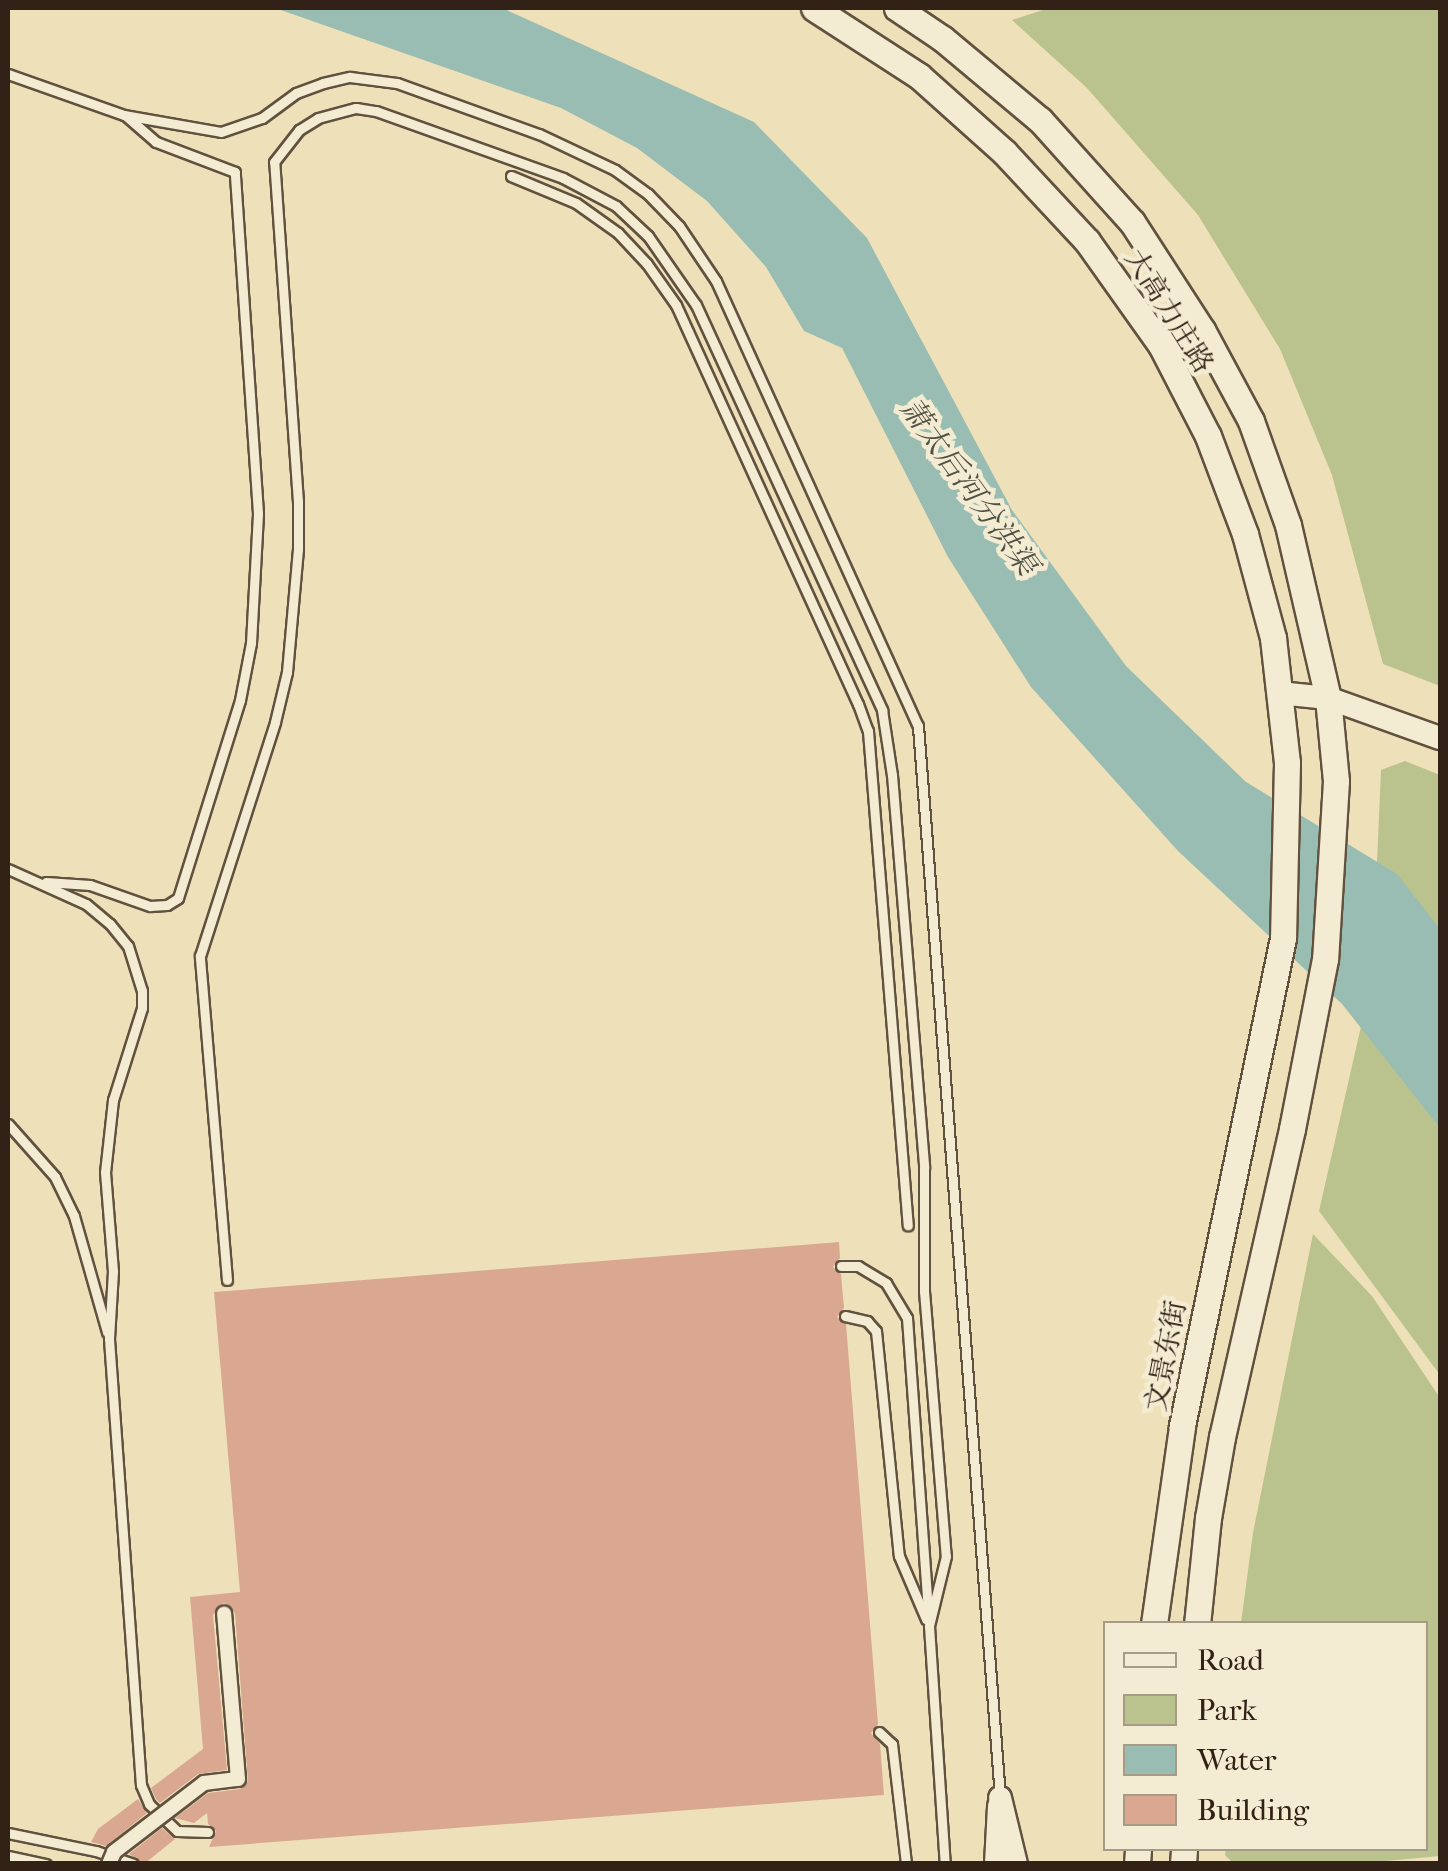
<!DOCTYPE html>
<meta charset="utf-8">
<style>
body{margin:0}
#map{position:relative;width:1448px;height:1871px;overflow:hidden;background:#eee1b9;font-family:"IM FELL French Canon","Noto Serif SC",serif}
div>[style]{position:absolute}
.green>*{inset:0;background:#bac28e}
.water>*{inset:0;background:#99bdb2}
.building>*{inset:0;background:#daa791}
.roads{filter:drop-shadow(2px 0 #61513f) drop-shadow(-2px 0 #61513f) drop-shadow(0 2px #61513f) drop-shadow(0 -2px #61513f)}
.service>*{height:9px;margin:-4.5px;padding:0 4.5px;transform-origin:4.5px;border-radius:4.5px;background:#f4ecd2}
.tertiary>*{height:22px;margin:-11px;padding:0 11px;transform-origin:11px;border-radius:11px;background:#f4ecd2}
.secondary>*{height:25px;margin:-12.5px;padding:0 12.5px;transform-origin:12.5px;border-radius:12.5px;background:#f4ecd2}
.bridges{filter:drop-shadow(2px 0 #61513f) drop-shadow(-2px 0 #61513f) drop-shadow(0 2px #61513f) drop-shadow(0 -2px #61513f)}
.pedestrian-bridge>*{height:14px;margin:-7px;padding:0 7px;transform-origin:7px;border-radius:7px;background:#f4ecd2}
span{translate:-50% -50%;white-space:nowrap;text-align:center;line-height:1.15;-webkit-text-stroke:9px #f4ecd2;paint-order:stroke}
.street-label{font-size:28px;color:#322116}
.water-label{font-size:30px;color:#515045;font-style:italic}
.frame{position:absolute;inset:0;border:10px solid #322116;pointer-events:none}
.legend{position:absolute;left:1103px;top:1621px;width:325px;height:230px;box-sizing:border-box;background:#f4ecd2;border:2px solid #a69b87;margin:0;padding:12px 18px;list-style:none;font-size:30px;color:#322116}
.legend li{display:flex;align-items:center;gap:20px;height:50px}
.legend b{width:50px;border:2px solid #a69b87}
</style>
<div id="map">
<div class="green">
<i style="clip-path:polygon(1049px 8px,1440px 8px,1440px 686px,1383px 664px,1332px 475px,1280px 349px,1198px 215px,1087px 88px,1012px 20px)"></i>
<i style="clip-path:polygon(1405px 761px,1440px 775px,1440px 1375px,1319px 1211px,1372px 978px,1381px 770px)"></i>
<i style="clip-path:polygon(1313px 1234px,1372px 1296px,1440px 1398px,1440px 1856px,1354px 1864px,1234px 1864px,1225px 1855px,1226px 1848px,1426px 1848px,1426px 1624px,1241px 1623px,1253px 1533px)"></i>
</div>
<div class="water">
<i style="clip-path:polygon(275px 8px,502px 8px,754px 122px,867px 238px,1012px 510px,1126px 666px,1246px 782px,1397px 874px,1440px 929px,1440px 1128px,1342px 1004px,1178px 851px,1031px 687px,948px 557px,842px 348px,804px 331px,766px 267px,707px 201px,637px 148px,561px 108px)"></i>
</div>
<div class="building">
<i style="clip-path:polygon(839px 1242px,840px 1258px,833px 1267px,841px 1274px,844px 1308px,837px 1317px,846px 1324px,878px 1724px,871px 1733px,880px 1744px,884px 1795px,209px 1847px,216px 1831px,208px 1824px,207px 1813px,194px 1823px,175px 1818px,208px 1793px,240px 1789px,248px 1782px,235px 1613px,224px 1603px,213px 1615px,227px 1770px,198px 1774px,160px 1803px,156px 1799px,151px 1788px,203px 1749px,190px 1597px,240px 1592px,214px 1292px)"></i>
<i style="clip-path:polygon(138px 1799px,147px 1813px,106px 1846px,91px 1842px,98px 1829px)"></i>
<i style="clip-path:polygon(162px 1828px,175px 1839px,144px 1864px,129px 1854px)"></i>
</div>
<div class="roads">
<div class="service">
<i style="left:8px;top:74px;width:123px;rotate:19.5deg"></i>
<i style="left:124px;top:115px;width:98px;rotate:9.9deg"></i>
<i style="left:221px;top:132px;width:43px;rotate:-18.9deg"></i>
<i style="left:262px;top:118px;width:42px;rotate:-36.3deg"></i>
<i style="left:296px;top:93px;width:29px;rotate:-20deg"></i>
<i style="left:323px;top:83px;width:28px;rotate:-13deg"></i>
<i style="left:350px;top:77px;width:47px;rotate:7.3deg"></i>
<i style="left:397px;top:83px;width:151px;rotate:19.8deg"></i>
<i style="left:539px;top:134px;width:84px;rotate:25.3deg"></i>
<i style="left:615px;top:170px;width:41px;rotate:36deg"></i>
<i style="left:648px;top:194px;width:45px;rotate:45.9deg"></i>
<i style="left:679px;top:226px;width:66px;rotate:56.1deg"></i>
<i style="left:716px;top:281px;width:489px;rotate:65.6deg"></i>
<i style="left:918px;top:726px;width:1073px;rotate:85.62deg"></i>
<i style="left:511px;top:176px;width:70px;rotate:22.6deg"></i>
<i style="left:576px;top:203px;width:52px;rotate:35.5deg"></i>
<i style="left:618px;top:233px;width:42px;rotate:46.9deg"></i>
<i style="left:647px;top:264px;width:50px;rotate:54.7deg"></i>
<i style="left:676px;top:305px;width:439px;rotate:65.5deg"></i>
<i style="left:858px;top:704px;width:29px;rotate:70deg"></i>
<i style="left:868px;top:731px;width:496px;rotate:85.4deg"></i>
<i style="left:8px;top:869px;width:85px;rotate:24.2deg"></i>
<i style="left:86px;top:904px;width:31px;rotate:40deg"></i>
<i style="left:110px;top:924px;width:28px;rotate:51deg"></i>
<i style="left:128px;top:946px;width:47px;rotate:72.7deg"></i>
<i style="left:142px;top:991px;width:17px;rotate:90deg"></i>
<i style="left:142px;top:1008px;width:96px;rotate:107.5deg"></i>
<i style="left:113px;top:1100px;width:72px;rotate:96.3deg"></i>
<i style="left:105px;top:1172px;width:99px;rotate:85.4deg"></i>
<i style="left:113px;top:1271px;width:68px;rotate:93.4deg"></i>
<i style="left:109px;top:1339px;width:447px;rotate:85.9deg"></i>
<i style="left:141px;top:1785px;width:21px;rotate:67deg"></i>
<i style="left:149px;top:1804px;width:39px;rotate:44deg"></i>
<i style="left:177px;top:1831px;width:31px;rotate:2deg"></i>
<i style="left:46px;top:882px;width:44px;rotate:3.9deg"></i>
<i style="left:90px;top:885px;width:64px;rotate:19.3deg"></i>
<i style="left:150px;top:906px;width:17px;rotate:-3deg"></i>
<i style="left:167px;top:905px;width:13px;rotate:-32deg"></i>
<i style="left:178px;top:898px;width:207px;rotate:-72.6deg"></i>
<i style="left:240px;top:700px;width:58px;rotate:-79.1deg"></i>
<i style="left:251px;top:643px;width:130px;rotate:-86.9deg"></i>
<i style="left:258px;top:513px;width:342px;rotate:-93.9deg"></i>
<i style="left:235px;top:172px;width:85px;rotate:-159.2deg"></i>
<i style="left:156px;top:142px;width:40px;rotate:-139deg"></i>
<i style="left:8px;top:1124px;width:71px;rotate:48.4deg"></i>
<i style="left:55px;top:1177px;width:43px;rotate:64deg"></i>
<i style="left:74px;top:1216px;width:121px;rotate:74.1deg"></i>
<i style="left:841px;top:1266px;width:17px"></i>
<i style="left:858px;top:1266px;width:33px;rotate:31deg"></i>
<i style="left:886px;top:1283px;width:41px;rotate:59deg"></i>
<i style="left:907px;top:1318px;width:296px;rotate:85.9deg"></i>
<i style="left:227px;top:1280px;width:325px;rotate:-94.8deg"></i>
<i style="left:200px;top:956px;width:246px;rotate:-72.2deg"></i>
<i style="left:275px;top:722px;width:51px;rotate:-76.5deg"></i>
<i style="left:287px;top:672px;width:123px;rotate:-84.9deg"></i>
<i style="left:298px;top:549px;width:47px;rotate:-90deg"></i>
<i style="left:298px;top:502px;width:341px;rotate:-94deg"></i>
<i style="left:274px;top:162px;width:41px;rotate:-52deg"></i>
<i style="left:299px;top:130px;width:22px;rotate:-32deg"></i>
<i style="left:318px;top:118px;width:39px;rotate:-15deg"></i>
<i style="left:356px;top:108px;width:20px;rotate:9deg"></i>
<i style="left:376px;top:111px;width:199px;rotate:19.7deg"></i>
<i style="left:563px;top:178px;width:60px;rotate:27.8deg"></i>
<i style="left:616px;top:206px;width:44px;rotate:43.2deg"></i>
<i style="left:648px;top:236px;width:84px;rotate:55.2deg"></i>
<i style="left:696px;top:305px;width:446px;rotate:65.3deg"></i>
<i style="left:882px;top:710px;width:66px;rotate:81.3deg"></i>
<i style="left:892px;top:775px;width:394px;rotate:85.3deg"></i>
<i style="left:924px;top:1168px;width:123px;rotate:90deg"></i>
<i style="left:924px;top:1291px;width:266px;rotate:85.3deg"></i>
<i style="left:946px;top:1556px;width:72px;rotate:103.7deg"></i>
<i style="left:929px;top:1626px;width:239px;rotate:86.2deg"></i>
<i style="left:845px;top:1316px;width:23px;rotate:13deg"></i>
<i style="left:867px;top:1321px;width:13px;rotate:48deg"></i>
<i style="left:876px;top:1331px;width:226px;rotate:84.2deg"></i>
<i style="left:899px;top:1556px;width:69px;rotate:66.8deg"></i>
<i style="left:879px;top:1732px;width:18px;rotate:43deg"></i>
<i style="left:892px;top:1744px;width:121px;rotate:83.3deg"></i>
<i style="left:8px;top:1833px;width:90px;rotate:11.6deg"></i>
<i style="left:96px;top:1851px;width:39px;rotate:19deg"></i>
<i style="left:8px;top:1856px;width:39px;rotate:12deg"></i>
</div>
<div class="tertiary">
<i style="left:1279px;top:693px;width:49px;rotate:5.8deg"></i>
<i style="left:1328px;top:698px;width:119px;rotate:19.7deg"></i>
<i style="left:1000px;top:1798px;width:68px;rotate:76.4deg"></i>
<i style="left:996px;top:1864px;width:58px;rotate:-87deg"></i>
</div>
<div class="secondary">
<i style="left:814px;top:8px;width:125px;rotate:32.9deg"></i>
<i style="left:919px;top:76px;width:115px;rotate:41.8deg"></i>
<i style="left:1005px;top:153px;width:120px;rotate:47deg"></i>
<i style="left:1087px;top:241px;width:128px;rotate:54.6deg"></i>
<i style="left:1161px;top:345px;width:102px;rotate:62.7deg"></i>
<i style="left:1208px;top:436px;width:105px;rotate:69.3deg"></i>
<i style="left:1245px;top:534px;width:108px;rotate:74.9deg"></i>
<i style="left:1273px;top:638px;width:126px;rotate:83.6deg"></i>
<i style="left:1287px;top:763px;width:175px;rotate:91.3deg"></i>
<i style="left:1283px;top:938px;width:499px;rotate:101.7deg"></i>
<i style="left:1182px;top:1427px;width:199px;rotate:98.1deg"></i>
<i style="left:897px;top:8px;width:55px;rotate:34deg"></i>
<i style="left:943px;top:39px;width:126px;rotate:39.9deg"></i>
<i style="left:1040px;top:120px;width:137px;rotate:48deg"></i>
<i style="left:1132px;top:222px;width:129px;rotate:57.1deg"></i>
<i style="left:1202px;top:330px;width:103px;rotate:61.7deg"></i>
<i style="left:1251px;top:421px;width:110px;rotate:70.4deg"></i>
<i style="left:1288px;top:525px;width:178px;rotate:77deg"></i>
<i style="left:1328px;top:698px;width:83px;rotate:84.5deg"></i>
<i style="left:1336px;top:781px;width:178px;rotate:93.5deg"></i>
<i style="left:1325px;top:959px;width:173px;rotate:101deg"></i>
<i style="left:1292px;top:1129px;width:316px;rotate:102.8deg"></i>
<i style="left:1222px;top:1437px;width:82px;rotate:99.8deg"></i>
<i style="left:1208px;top:1518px;width:107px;rotate:95.9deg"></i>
<i style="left:1137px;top:1864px;width:16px;rotate:-86deg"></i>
<i style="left:1183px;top:1864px;width:16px;rotate:-86deg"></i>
</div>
</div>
<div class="bridges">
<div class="pedestrian-bridge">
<i style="left:109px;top:1864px;width:13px;rotate:-67deg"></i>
<i style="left:114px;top:1852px;width:113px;rotate:-37.5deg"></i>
<i style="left:204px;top:1783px;width:34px;rotate:-7deg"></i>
<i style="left:238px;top:1779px;width:166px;rotate:-94.8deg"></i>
</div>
</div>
<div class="street-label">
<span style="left:1169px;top:311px;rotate:58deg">大高力庄路</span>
<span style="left:1166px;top:1356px;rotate:-79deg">文景东街</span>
</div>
<div class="water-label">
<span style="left:968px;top:487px;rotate:54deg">萧太后河分洪渠</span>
</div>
<div class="frame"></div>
<ul class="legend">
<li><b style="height:12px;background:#f4ecd2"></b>Road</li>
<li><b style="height:28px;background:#bac28e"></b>Park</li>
<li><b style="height:28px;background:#99bdb2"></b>Water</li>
<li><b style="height:28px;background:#daa791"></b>Building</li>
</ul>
</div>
